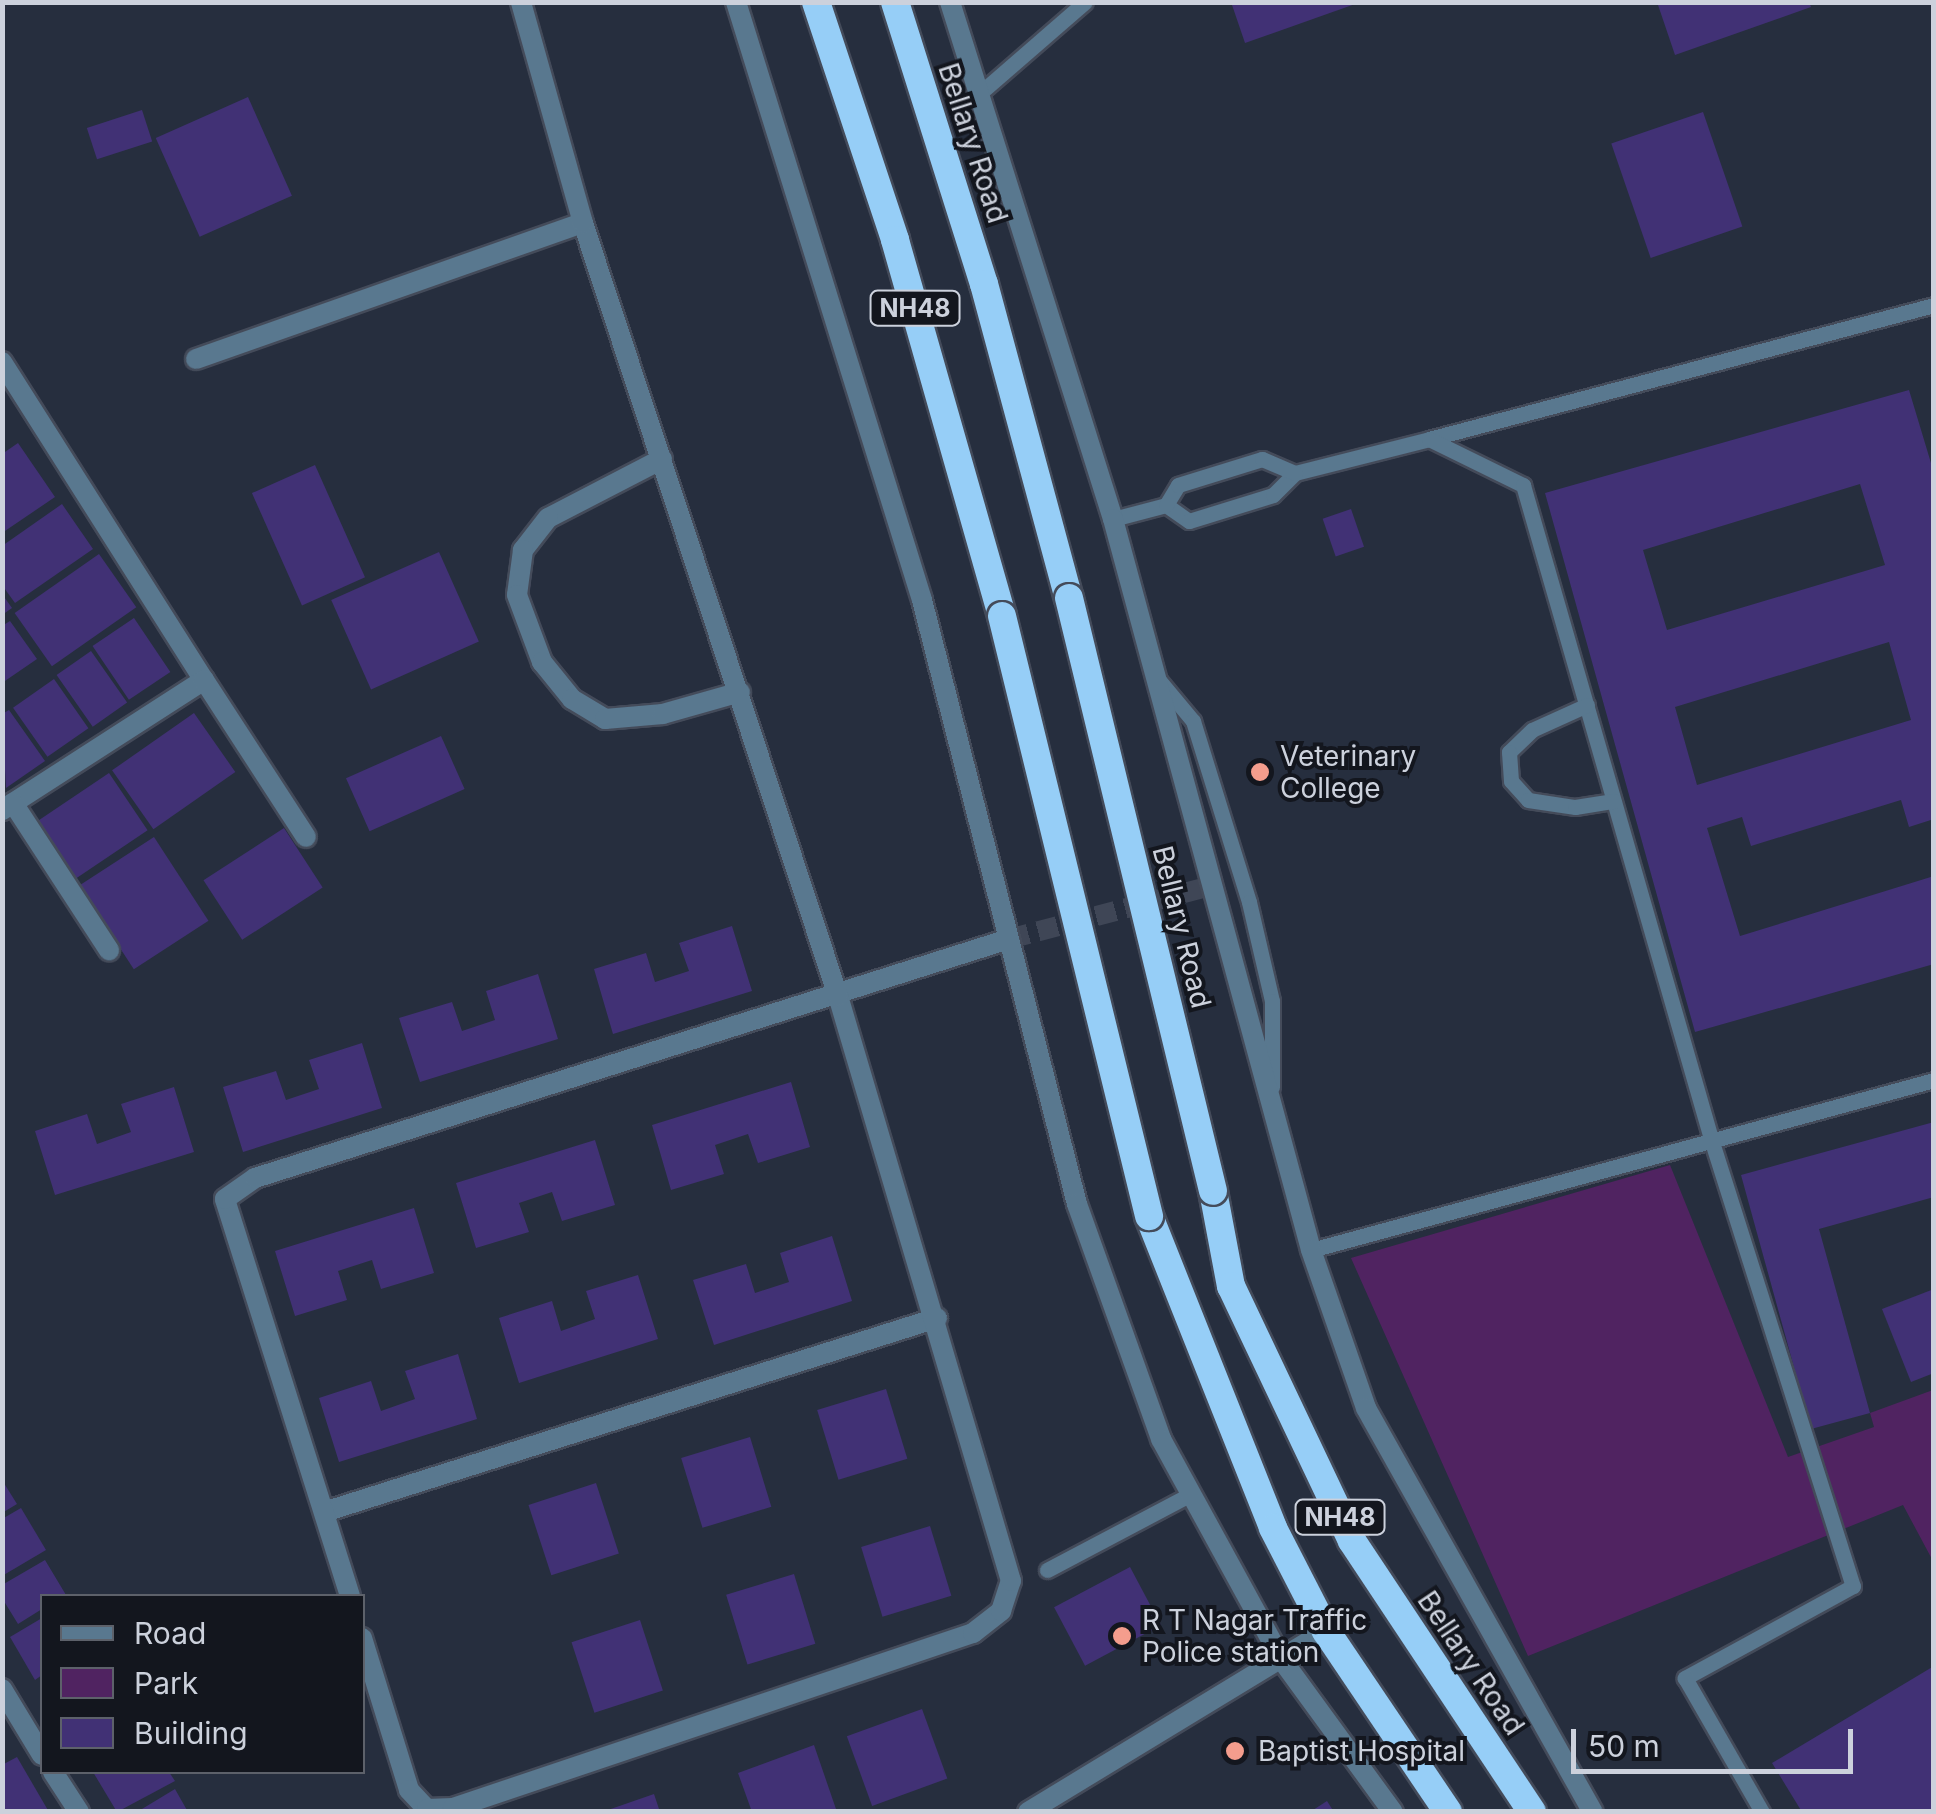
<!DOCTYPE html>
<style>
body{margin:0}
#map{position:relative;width:1936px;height:1814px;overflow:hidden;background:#262e3e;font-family:Inter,sans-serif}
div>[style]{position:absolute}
.green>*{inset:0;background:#502361}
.building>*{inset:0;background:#413175;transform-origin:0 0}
.minor-tunnel>*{height:20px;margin-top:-10px;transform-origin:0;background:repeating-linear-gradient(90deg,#3f4656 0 20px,transparent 0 30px)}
.roads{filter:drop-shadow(2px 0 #444b5a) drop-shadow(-2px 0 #444b5a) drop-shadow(0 2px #444b5a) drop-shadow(0 -2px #444b5a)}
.service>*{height:15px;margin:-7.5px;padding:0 7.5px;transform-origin:7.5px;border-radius:7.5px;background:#59788f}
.minor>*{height:20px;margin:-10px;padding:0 10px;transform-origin:10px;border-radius:10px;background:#59788f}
.tertiary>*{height:20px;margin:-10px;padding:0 10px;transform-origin:10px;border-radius:10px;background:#59788f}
.trunk>*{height:28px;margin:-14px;padding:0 14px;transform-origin:14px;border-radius:14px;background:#96cef7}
.bridges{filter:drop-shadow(2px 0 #444b5a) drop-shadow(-2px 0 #444b5a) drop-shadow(0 2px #444b5a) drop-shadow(0 -2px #444b5a)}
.trunk-bridge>*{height:28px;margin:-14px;padding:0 14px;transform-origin:14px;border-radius:14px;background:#96cef7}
.dots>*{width:28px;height:28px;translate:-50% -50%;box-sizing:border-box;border:5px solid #13161e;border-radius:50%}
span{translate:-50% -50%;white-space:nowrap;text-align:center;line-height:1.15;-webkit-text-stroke:8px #13161e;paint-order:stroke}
.shield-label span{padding:2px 8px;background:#13161e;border:2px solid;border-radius:8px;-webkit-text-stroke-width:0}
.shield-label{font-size:25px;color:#ccd1dc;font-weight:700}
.street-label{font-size:28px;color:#ccd1dc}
.poi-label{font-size:28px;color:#ccd1dc}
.left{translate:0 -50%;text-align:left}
.frame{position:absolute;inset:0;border:5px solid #ccd1dc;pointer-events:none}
.legend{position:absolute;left:40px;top:1594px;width:325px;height:180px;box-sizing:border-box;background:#13161e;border:2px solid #5d616a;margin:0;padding:12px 18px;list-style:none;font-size:30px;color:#ccd1dc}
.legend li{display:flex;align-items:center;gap:20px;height:50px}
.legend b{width:50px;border:2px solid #5d616a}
.scale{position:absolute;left:1571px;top:1729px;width:282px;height:45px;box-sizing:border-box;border:5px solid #ccd1dc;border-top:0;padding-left:12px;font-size:30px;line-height:35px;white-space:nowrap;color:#ccd1dc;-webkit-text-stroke:8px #13161e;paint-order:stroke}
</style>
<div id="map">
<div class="green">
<i style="clip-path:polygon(1670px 1165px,1788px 1457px,1874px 1427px,1870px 1413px,1933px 1390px,1933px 1561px,1903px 1505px,1528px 1656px,1351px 1258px)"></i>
</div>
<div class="building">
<i style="clip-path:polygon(1231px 2px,1358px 2px,1358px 3px,1245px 43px)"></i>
<i style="clip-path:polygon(1657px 2px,1809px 2px,1811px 7px,1675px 55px)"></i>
<i style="left:248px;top:97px;width:108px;height:101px;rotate:66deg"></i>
<i style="left:142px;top:110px;width:33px;height:58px;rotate:72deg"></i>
<i style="left:1703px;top:112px;width:121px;height:97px;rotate:71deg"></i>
<i style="clip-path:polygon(evenodd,1909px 390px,1934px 473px,1934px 819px,1909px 827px,1901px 800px,1751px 846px,1742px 817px,1707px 828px,1740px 936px,1934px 876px,1934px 964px,1695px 1032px,1545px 493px,1909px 390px,1860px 484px,1885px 565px,1667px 630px,1643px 550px,1860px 484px,1909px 390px,1889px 642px,1911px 720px,1697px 785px,1675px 707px,1889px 642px)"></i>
<i style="clip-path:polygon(18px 443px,55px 497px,2px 533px,2px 454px)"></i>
<i style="left:315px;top:465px;width:123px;height:69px;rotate:66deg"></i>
<i style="clip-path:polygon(62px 504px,93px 549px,15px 603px,2px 585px,2px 546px)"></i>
<i style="left:1351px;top:509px;width:40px;height:30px;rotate:71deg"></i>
<i style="left:439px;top:552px;width:98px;height:118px;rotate:66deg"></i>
<i style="left:99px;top:554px;width:65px;height:103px;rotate:55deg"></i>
<i style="clip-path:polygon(2px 594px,12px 608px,2px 615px)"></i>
<i style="left:134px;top:618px;width:65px;height:50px;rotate:56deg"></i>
<i style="clip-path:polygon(10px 621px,37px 659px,2px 683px,2px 626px)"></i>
<i style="left:91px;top:651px;width:63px;height:42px;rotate:55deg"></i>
<i style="left:54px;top:679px;width:60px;height:50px;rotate:55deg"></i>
<i style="clip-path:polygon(9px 710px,45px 761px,6px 788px,2px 714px)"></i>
<i style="left:194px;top:713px;width:72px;height:100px;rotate:55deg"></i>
<i style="left:441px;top:736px;width:58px;height:104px;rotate:66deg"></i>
<i style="left:109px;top:773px;width:69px;height:86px;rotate:56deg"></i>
<i style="left:284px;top:828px;width:71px;height:96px;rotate:57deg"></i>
<i style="left:154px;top:837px;width:100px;height:89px;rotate:57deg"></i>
<i style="clip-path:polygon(732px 926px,752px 991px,613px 1034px,594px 969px,646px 953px,655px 982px,689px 971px,679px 943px)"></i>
<i style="clip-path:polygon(538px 974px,558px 1039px,420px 1082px,399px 1018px,452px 1002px,462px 1031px,495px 1020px,486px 991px)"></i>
<i style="clip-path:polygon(362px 1043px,382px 1108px,243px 1152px,223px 1087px,276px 1071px,286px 1100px,319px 1089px,309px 1060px)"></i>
<i style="clip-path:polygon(791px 1082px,810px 1147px,758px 1163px,748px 1134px,715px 1145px,724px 1174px,671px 1190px,652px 1125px)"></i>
<i style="clip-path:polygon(174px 1087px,194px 1152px,55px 1195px,35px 1131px,87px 1114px,97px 1144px,131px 1132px,121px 1104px)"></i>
<i style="clip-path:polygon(1934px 1122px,1934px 1197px,1819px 1229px,1870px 1413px,1811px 1429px,1741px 1175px)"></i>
<i style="clip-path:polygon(595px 1140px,615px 1205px,562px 1221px,552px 1192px,519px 1203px,529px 1232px,476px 1248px,456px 1183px)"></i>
<i style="clip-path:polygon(414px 1208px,434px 1273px,381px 1289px,372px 1260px,338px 1271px,347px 1300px,295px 1316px,275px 1251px)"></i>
<i style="clip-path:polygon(832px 1236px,852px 1301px,714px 1345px,693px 1280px,746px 1264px,755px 1293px,789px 1282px,780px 1253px)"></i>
<i style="clip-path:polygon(638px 1275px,658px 1339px,519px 1383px,499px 1318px,552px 1301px,561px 1331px,595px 1319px,586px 1291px)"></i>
<i style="clip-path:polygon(1934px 1289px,1934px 1373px,1911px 1382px,1882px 1309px)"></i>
<i style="clip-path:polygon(458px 1354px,477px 1419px,339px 1462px,319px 1398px,371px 1381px,381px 1411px,415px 1399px,405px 1371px)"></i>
<i style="left:886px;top:1389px;width:73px;height:72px;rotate:73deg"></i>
<i style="left:750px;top:1437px;width:73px;height:72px;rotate:73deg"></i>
<i style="clip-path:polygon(2px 1480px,17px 1504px,2px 1513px)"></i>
<i style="left:596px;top:1483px;width:74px;height:71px;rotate:72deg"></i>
<i style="clip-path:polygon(21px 1508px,46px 1550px,2px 1576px,2px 1519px)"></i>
<i style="left:930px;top:1526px;width:73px;height:72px;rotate:73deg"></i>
<i style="clip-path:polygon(45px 1560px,66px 1595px,42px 1596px,42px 1609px,18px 1624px,2px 1598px,2px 1585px)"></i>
<i style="left:1130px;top:1567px;width:66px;height:86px;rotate:62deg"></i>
<i style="left:794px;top:1574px;width:73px;height:71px;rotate:73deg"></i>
<i style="clip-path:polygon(42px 1618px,42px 1675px,35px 1680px,10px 1637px)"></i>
<i style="left:640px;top:1620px;width:74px;height:72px;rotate:72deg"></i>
<i style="clip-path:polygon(1934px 1666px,1934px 1812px,1802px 1812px,1772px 1763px)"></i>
<i style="left:922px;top:1709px;width:74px;height:80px;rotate:70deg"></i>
<i style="clip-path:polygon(814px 1745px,837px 1812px,752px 1812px,738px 1773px)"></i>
<i style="clip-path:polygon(17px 1757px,49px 1812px,2px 1812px,2px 1765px)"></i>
<i style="clip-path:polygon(93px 1772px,169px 1772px,175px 1781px,117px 1812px)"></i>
<i style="clip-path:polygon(175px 1789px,188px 1812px,137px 1812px)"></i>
<i style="clip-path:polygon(654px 1794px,660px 1812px,605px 1812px,605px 1811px)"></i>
<i style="clip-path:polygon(1327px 1801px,1334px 1812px,1310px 1812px)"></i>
</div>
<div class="minor-tunnel">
<i style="left:1009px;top:939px;width:213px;rotate:-14.7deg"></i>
</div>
<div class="roads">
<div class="service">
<i style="left:979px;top:94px;width:140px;rotate:-41deg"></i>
<i style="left:1429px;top:439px;width:522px;rotate:-14.86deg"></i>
<i style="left:1166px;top:505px;width:28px;rotate:35deg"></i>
<i style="left:1189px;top:521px;width:88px;rotate:-17.2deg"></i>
<i style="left:1273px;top:495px;width:31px;rotate:-45deg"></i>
<i style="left:1295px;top:473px;width:138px;rotate:-14.2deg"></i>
<i style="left:1429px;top:439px;width:105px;rotate:26.1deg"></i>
<i style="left:1523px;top:485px;width:684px;rotate:73.95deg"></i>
<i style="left:1712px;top:1142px;width:466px;rotate:72.4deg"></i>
<i style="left:1853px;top:1586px;width:192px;rotate:151.3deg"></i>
<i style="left:1685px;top:1678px;width:155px;rotate:60.1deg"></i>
<i style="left:1113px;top:519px;width:55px;rotate:-14.8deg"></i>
<i style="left:1166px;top:505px;width:23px;rotate:-59deg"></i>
<i style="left:1178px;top:485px;width:88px;rotate:-17.2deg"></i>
<i style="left:1262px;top:459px;width:36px;rotate:23deg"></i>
<i style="left:1158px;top:679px;width:55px;rotate:50.2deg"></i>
<i style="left:1193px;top:721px;width:189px;rotate:72.8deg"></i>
<i style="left:1249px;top:902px;width:102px;rotate:76.9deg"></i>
<i style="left:1272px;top:1001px;width:86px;rotate:90deg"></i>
<i style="left:1587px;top:705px;width:60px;rotate:155.6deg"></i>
<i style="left:1532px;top:730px;width:32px;rotate:136deg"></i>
<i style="left:1509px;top:752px;width:29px;rotate:86deg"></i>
<i style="left:1511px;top:781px;width:25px;rotate:48deg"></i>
<i style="left:1528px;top:800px;width:48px;rotate:8.5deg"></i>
<i style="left:1575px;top:807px;width:39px;rotate:-9deg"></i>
<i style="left:1311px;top:1250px;width:646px;rotate:-15.26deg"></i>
<i style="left:1047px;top:1570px;width:163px;rotate:-27.8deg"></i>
</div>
<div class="minor">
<i style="left:196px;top:359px;width:410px;rotate:-19.4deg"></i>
<i style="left:2px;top:362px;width:377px;rotate:57.6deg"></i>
<i style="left:204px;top:680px;width:240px;rotate:147.2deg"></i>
<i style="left:662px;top:459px;width:128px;rotate:152.6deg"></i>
<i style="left:548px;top:518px;width:41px;rotate:128deg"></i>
<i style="left:523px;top:550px;width:45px;rotate:97.6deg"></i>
<i style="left:517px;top:595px;width:72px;rotate:69.5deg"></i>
<i style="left:542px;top:662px;width:48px;rotate:51deg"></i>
<i style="left:572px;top:699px;width:39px;rotate:31deg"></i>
<i style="left:605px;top:719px;width:58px;rotate:-4.9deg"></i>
<i style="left:663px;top:714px;width:80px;rotate:-15.9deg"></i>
<i style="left:204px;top:680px;width:187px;rotate:57deg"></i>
<i style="left:13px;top:803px;width:176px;rotate:56.9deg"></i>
<i style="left:324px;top:1512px;width:643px;rotate:-17.56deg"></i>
<i style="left:350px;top:1596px;width:416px;rotate:-107.5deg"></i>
<i style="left:225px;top:1199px;width:37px;rotate:-35deg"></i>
<i style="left:255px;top:1178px;width:791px;rotate:-17.59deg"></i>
<i style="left:362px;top:1638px;width:159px;rotate:72.8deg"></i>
<i style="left:409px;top:1790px;width:26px;rotate:47deg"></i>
<i style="left:427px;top:1809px;width:26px;rotate:-2deg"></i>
<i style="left:453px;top:1808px;width:549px;rotate:-18.6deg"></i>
<i style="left:973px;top:1633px;width:36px;rotate:-38deg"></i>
<i style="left:1001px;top:1611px;width:32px;rotate:-72deg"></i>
<i style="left:1011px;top:1581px;width:610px;rotate:-106.47deg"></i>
<i style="left:838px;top:996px;width:814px;rotate:-108.26deg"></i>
<i style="left:583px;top:223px;width:230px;rotate:-105.7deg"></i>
</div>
<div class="tertiary">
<i style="left:736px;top:2px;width:626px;rotate:72.72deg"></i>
<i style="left:922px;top:600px;width:624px;rotate:75.61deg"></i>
<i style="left:1077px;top:1204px;width:250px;rotate:70.3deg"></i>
<i style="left:1161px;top:1439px;width:252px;rotate:61.3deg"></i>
<i style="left:1282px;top:1660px;width:188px;rotate:53.9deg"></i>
<i style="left:950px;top:2px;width:542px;rotate:72.5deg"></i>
<i style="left:1113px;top:519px;width:757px;rotate:74.84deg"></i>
<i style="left:1311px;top:1250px;width:167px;rotate:70.8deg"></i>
<i style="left:1366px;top:1408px;width:463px;rotate:60.7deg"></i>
<i style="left:2px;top:1689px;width:77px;rotate:58.8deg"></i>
<i style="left:53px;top:1772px;width:48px;rotate:57deg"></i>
<i style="left:1028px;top:1812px;width:349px;rotate:-31.3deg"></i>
</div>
<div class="trunk">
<i style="left:816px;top:2px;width:251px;rotate:71.6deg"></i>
<i style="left:895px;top:240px;width:391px;rotate:74.1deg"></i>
<i style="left:895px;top:2px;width:296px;rotate:72.5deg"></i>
<i style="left:984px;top:284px;width:325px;rotate:74.9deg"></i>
<i style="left:1213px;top:1191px;width:97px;rotate:79.3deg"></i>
<i style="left:1231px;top:1286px;width:282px;rotate:64.6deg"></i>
<i style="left:1352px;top:1541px;width:325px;rotate:56.4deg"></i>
<i style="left:1149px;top:1216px;width:336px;rotate:68.3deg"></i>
<i style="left:1273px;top:1528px;width:116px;rotate:62.8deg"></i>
<i style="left:1326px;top:1631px;width:218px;rotate:56deg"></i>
</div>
</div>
<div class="bridges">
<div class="trunk-bridge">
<i style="left:1069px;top:598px;width:610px;rotate:76.35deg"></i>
<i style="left:1002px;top:616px;width:618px;rotate:76.23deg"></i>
</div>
</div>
<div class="dots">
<i style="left:1260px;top:772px;background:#f49d8d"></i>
<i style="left:1122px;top:1636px;background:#f49d8d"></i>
<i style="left:1235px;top:1751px;background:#f49d8d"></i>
</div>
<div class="shield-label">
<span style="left:915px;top:308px">NH48</span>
<span style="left:1340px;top:1517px">NH48</span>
</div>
<div class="street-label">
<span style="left:973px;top:143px;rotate:72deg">Bellary Road</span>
<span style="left:1182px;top:927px;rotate:76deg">Bellary Road</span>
<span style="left:1471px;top:1663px;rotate:56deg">Bellary Road</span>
</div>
<div class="poi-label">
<span class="left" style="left:1280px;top:772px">Veterinary<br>College</span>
<span class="left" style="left:1142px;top:1636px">R T Nagar Traffic<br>Police station</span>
<span class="left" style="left:1258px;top:1751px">Baptist Hospital</span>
</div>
<div class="frame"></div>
<ul class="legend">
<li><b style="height:12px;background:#59788f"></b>Road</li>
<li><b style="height:28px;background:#502361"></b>Park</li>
<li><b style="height:28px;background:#413175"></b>Building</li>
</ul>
<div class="scale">50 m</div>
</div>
